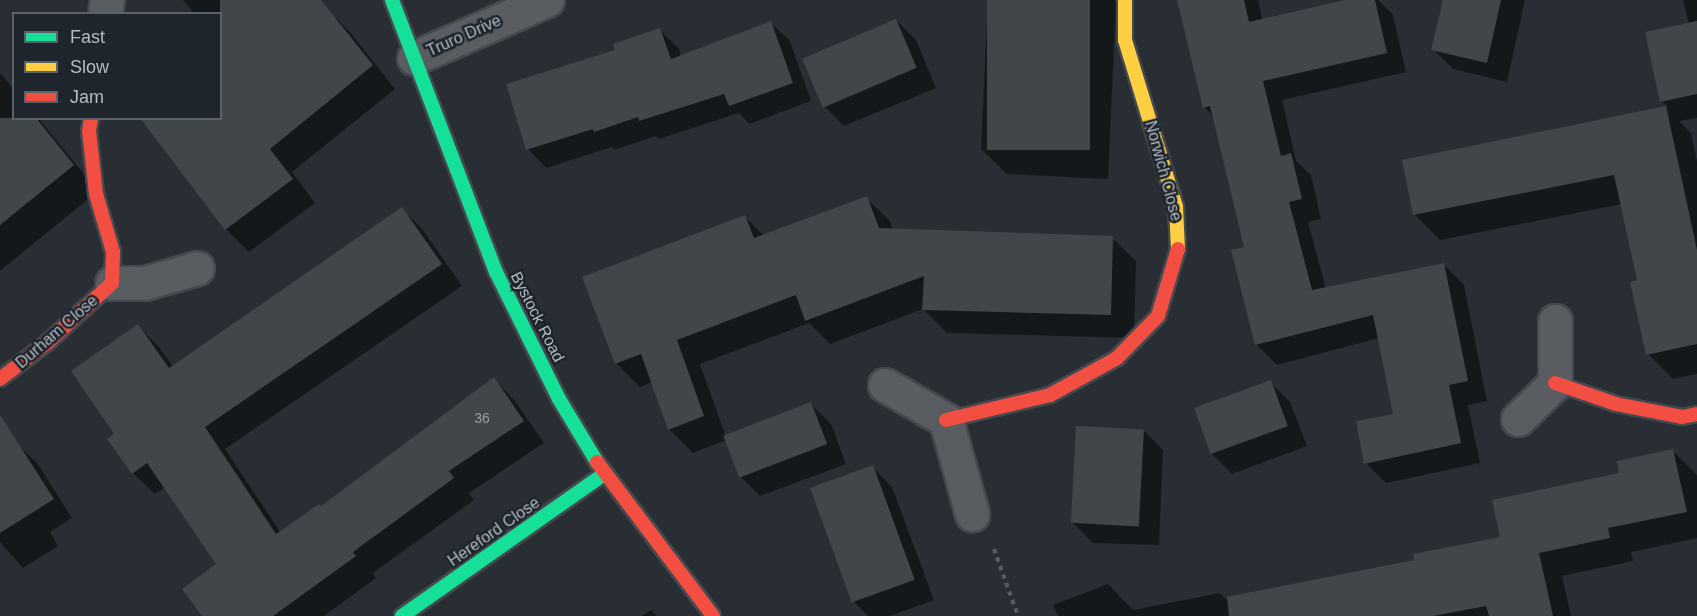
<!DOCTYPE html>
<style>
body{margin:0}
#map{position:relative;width:1697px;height:616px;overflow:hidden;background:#292e34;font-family:Helvetica,sans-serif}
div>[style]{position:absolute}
.shadow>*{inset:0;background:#0007}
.building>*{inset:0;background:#41464a;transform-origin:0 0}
.path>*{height:4px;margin-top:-2px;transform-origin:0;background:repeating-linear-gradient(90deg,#575c60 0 4.5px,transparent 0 9px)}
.roads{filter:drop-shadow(2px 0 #45494d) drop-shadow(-2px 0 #45494d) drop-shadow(0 2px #45494d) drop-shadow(0 -2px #45494d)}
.street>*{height:33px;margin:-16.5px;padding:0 16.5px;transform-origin:16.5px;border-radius:16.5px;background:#595d62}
.fast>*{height:14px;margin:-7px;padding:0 7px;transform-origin:7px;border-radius:7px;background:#16e098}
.slow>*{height:14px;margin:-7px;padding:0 7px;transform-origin:7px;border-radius:7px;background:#ffcf43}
.jam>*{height:14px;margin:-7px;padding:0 7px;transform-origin:7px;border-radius:7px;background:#f24e42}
span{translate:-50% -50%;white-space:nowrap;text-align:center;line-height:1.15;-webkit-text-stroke:5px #1e252d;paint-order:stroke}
.number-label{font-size:14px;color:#979ea6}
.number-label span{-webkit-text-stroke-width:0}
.street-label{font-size:16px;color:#b4bbc4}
.legend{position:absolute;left:12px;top:12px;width:210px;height:108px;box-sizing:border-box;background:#1e252d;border:2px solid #5a6169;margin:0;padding:8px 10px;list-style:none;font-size:18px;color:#b4bbc4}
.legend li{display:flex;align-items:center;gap:12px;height:30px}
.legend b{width:30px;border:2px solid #5a6169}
</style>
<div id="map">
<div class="shadow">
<i style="clip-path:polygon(183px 0,280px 0,326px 8px,349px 31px,395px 89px,292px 172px,315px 203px,249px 252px,226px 229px,142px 118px,220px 118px,220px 14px,194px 14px)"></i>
<i style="clip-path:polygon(988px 0,1114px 0,1116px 2px,1108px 179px,1007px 174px,981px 149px)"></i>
<i style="clip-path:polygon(1178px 0,1258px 0,1263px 21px,1352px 0,1378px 0,1393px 15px,1406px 72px,1282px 100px,1296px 161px,1311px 175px,1321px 219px,1308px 222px,1326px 289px,1444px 265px,1464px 285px,1487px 401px,1468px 405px,1480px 463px,1386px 483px,1366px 463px,1395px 415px,1379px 338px,1277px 365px,1257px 345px,1233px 251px,1245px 248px,1214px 117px,1204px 107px)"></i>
<i style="clip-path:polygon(1444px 0,1525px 0,1507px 82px,1453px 69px,1433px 49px)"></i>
<i style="clip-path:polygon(1683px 0,1697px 0,1697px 118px,1679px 121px,1691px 133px,1697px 161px,1697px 374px,1673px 379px,1648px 354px,1638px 281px,1622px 204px,1440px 240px,1414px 214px,1404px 161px,1668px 107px,1661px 101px,1689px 24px)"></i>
<i style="clip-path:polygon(896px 20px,916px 40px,936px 88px,844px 126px,824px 106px,804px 60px)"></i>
<i style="clip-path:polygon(771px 23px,790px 41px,811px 101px,749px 124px,739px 113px,659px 139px,656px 136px,614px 150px,612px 147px,546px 168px,528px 149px,617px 51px,660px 30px,679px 49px,681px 56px)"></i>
<i style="clip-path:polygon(0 73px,14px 89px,14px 118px,38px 118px,98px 191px,0 271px)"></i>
<i style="clip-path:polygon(866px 198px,890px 221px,893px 230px,1112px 238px,1136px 261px,1134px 338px,947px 333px,923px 309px,830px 344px,809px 323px,700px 364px,726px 437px,811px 404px,831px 424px,846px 464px,760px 496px,740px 476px,726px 440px,693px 453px,669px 429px,652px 382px,640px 387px,616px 363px,745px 217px,764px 236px)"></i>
<i style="clip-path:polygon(402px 209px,423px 230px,462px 286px,225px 449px,281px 533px,321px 508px,494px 379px,515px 401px,544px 443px,469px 493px,474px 500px,373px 573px,376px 578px,324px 616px,204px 616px,218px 565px,165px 487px,155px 494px,133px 473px,109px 440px,116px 434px,138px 326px,159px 347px,173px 367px)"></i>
<i style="clip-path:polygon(1270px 382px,1290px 402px,1307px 446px,1232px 474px,1212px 454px)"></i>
<i style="clip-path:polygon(1143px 430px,1163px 450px,1159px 545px,1093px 543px,1073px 523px)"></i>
<i style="clip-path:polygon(18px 445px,37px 463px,72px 518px,50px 532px,58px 546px,23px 568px,0 542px,0 456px)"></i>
<i style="clip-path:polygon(1673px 451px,1697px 475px,1697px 538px,1631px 552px,1633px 561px,1562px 576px,1571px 616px,1058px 616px,1053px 605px,1108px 584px,1133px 610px,1220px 593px,1226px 599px,1415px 561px,1502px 538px,1621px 474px)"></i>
<i style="clip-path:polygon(872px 467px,892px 487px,934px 600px,890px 616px,868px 616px,854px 602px)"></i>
<i style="clip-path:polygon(651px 610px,657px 616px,642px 616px)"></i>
</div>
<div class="building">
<i style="clip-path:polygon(220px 0,321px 0,373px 65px,270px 149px,293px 179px,225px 230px,140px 118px,220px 118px)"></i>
<i style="left:987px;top:0;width:103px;height:150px"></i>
<i style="clip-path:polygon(1177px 0,1244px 0,1249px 22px,1345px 0,1375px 0,1387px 53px,1263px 81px,1281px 156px,1291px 153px,1302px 199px,1289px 202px,1312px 290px,1444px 263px,1468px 381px,1449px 385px,1461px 443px,1364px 464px,1356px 421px,1393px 414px,1373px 315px,1255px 345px,1231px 250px,1244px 247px,1210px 106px,1203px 108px)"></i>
<i style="clip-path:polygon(1443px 0,1501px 0,1487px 63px,1431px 50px)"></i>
<i style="left:896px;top:19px;width:53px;height:102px;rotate:67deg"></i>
<i style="clip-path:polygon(771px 21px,793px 83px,729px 106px,724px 94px,639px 121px,638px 117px,594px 132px,593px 129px,526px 150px,506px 84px,615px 50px,613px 44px,660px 28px,671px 59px)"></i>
<i style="clip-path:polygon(1697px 21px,1697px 94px,1660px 102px,1645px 32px)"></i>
<i style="clip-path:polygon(1666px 106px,1697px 250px,1697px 344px,1646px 355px,1630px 282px,1637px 280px,1614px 175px,1413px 215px,1402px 160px)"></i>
<i style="clip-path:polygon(0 118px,36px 118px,74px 165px,0 225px)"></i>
<i style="clip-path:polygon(867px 196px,879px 228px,1113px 236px,1111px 315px,922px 310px,924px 276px,805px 321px,796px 295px,677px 340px,704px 416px,668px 430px,641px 354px,615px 364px,582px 277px,745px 215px,754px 238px)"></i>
<i style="clip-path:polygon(402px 207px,442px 264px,205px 427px,276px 534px,319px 504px,321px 506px,494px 377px,524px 421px,449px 471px,454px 478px,353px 552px,356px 556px,273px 616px,202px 616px,182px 589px,216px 564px,147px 463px,132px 474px,107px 439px,114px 434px,71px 371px,138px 324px,169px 368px)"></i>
<i style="left:1271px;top:380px;width:49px;height:82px;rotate:70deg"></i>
<i style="left:811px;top:402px;width:45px;height:94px;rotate:69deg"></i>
<i style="clip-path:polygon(0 415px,54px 499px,0 533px)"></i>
<i style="left:1076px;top:426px;width:68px;height:97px;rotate:3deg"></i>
<i style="clip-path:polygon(1673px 449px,1687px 512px,1608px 528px,1610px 538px,1539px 553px,1553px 616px,1489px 616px,1486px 606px,1433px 616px,1229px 616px,1227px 597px,1414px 560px,1413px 554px,1500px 537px,1492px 500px,1619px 473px,1617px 461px)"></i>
<i style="left:873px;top:465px;width:122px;height:67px;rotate:70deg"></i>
</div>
<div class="path">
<i style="left:994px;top:549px;width:71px;rotate:70.3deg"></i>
</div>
<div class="roads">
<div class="street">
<i style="left:105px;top:14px;width:14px;rotate:-82deg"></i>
<i style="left:414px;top:58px;width:145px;rotate:-23.6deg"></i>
<i style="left:112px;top:283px;width:33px"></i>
<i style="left:145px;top:283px;width:54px;rotate:-16.1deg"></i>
<i style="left:885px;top:385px;width:70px;rotate:29.8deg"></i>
<i style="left:946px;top:420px;width:98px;rotate:74.5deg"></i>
<i style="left:1518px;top:419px;width:52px;rotate:-44.2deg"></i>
<i style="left:1555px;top:383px;width:62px;rotate:-90deg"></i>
</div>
<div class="fast">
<i style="left:392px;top:0;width:291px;rotate:69.1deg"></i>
<i style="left:496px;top:272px;width:142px;rotate:63.6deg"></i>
<i style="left:559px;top:399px;width:74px;rotate:58.9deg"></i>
<i style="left:402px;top:616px;width:247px;rotate:-35.1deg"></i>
</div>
<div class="slow">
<i style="left:1125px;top:0;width:40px;rotate:90deg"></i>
<i style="left:1125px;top:40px;width:175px;rotate:73deg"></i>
<i style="left:1176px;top:207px;width:42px;rotate:87.3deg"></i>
</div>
<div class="jam">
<i style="left:0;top:379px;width:59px;rotate:-37.5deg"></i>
<i style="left:47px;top:343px;width:88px;rotate:-42.7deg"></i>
<i style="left:112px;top:283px;width:31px;rotate:-88deg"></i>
<i style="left:113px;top:252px;width:60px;rotate:-106.3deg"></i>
<i style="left:96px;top:194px;width:63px;rotate:-96.3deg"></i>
<i style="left:89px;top:131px;width:13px;rotate:-81deg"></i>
<i style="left:1555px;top:383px;width:65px;rotate:19deg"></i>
<i style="left:1616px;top:404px;width:67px;rotate:11.1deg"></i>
<i style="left:1682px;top:417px;width:15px;rotate:-11deg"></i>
<i style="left:946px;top:420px;width:107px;rotate:-13.5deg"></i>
<i style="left:1050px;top:395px;width:77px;rotate:-28.9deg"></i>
<i style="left:1117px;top:358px;width:59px;rotate:-45.7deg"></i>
<i style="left:1158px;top:316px;width:70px;rotate:-73.4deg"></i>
<i style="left:597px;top:462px;width:193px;rotate:53deg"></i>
</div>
</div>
<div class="number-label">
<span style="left:482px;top:418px">36</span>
</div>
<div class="street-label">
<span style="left:464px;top:36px;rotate:-24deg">Truro Drive</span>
<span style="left:1163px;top:171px;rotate:75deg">Norwich Close</span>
<span style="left:537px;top:317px;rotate:63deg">Bystock Road</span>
<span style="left:57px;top:332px;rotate:-41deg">Durham Close</span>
<span style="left:494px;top:532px;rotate:-35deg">Hereford Close</span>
</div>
<ul class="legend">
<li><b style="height:8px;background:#16e098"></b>Fast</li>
<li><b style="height:8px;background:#ffcf43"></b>Slow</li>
<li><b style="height:8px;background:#f24e42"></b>Jam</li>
</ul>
</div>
